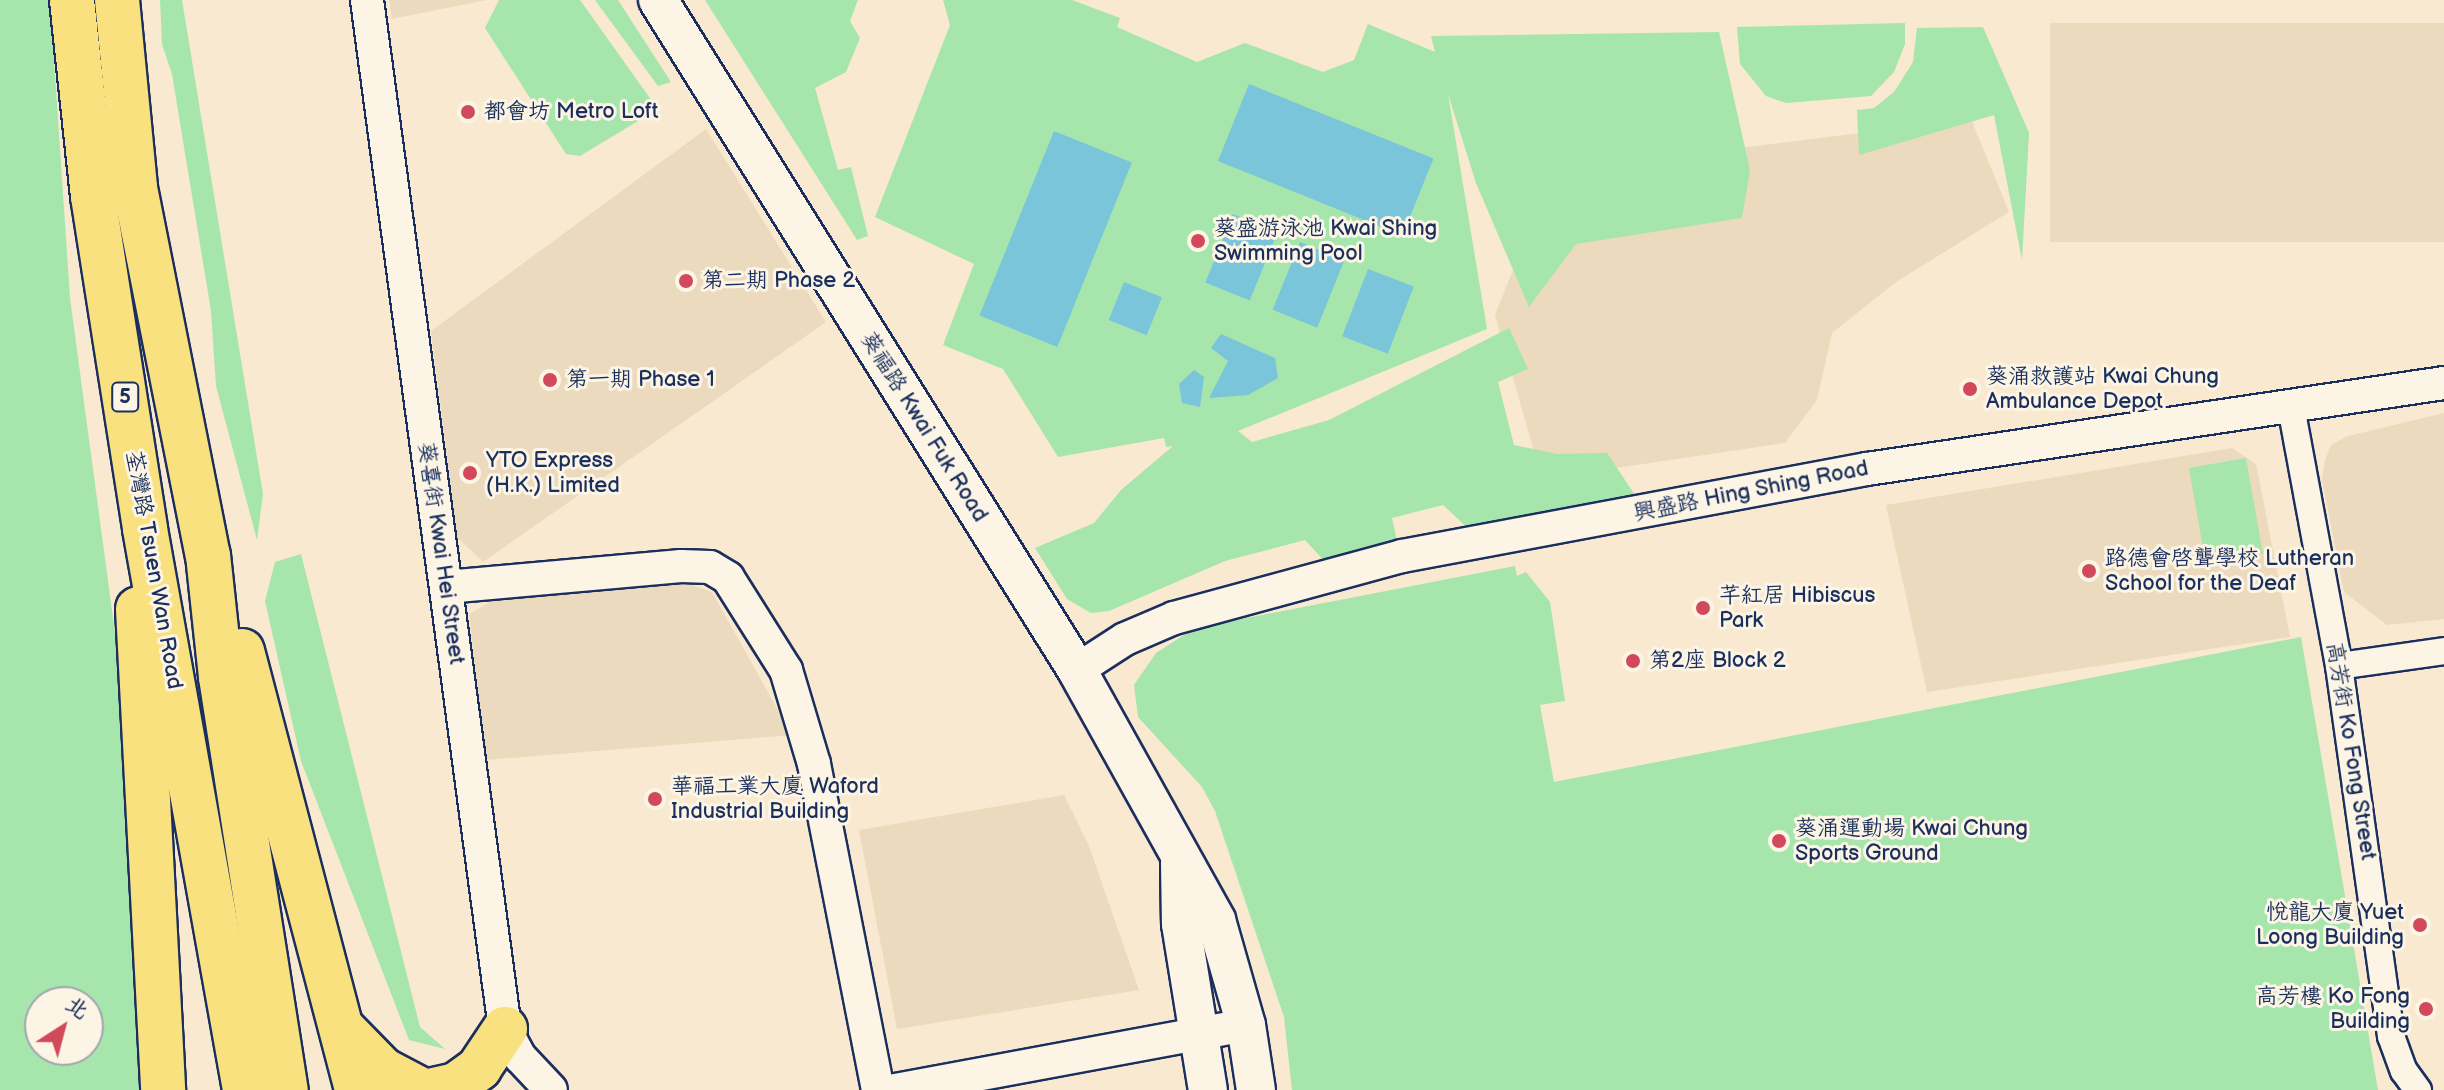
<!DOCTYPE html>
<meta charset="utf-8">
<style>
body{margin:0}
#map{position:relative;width:2444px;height:1090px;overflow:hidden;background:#f8e9d0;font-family:"Balsamiq Sans","LXGW WenKai TC",sans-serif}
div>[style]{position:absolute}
.built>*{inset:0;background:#ecdabe;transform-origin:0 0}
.green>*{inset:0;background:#a6e5ac;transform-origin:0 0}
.water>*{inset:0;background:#7bc5db;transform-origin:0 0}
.roads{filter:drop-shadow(2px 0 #1b2f5e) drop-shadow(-2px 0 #1b2f5e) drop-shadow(0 2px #1b2f5e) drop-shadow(0 -2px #1b2f5e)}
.minor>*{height:26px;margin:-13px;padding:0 13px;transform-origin:13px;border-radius:13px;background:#fcf5e5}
.tertiary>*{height:32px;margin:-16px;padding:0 16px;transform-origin:16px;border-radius:16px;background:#fcf5e5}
.secondary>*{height:38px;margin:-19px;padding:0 19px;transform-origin:19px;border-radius:19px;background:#fcf5e5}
.motorway>*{height:44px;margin:-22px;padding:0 22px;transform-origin:22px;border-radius:22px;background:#fae180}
.dots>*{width:22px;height:22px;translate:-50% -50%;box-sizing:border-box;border:4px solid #fcf5e5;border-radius:50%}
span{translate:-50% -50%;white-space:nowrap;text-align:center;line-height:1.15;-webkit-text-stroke:6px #fcf5e5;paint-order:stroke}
.shield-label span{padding:2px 6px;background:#fcf5e5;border:2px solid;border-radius:6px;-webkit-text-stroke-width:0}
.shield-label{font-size:20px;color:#1b2f5e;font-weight:700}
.poi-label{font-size:22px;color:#1b2f5e}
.left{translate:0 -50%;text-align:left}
.right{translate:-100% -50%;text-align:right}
.street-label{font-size:22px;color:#1b2f5e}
.north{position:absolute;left:24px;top:986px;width:80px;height:80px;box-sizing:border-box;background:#fcf5e5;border:2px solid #a2a6af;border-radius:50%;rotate:36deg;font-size:22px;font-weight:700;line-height:32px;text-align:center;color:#1b2f5e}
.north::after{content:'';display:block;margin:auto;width:28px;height:36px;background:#d1495b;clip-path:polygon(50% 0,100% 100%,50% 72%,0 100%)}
</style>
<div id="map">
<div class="built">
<i style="clip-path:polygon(389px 0,487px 0,392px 19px)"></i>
<i style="left:2050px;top:23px;width:394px;height:219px"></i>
<i style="clip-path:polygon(1971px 119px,2009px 212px,1896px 282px,1832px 333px,1817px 400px,1785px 443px,1542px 479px,1495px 315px,1529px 230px,1739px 148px)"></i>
<i style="clip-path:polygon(706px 129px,826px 322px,483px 562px,457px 537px,431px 331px)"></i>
<i style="clip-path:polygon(2444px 413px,2444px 619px,2387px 625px,2344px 592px,2322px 480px,2325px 460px,2331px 445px,2348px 436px)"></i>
<i style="clip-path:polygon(2232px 448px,2256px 464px,2290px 637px,1927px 692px,1886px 505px)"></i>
<i style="clip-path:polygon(667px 576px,712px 592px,792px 735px,485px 760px,469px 614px,514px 588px)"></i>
<i style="clip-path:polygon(1064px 795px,1089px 846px,1139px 990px,897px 1029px,859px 830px)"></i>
</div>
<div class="green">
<i style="clip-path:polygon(evenodd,0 0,50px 0,70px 298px,124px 700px,146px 1090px,0 1090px,0 0,40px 1002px,88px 1002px,88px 1050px,40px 1050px,40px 1002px)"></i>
<i style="clip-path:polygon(160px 0,182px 0,263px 494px,257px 540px,216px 386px,211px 311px,172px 74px,162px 44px)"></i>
<i style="clip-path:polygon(499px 0,580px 0,652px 101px,648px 115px,580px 156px,566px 154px,485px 28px)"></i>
<i style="clip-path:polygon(595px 0,618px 0,671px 82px,658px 86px)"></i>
<i style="clip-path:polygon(705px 0,858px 0,850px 21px,860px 38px,846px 72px,815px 88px,838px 170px,851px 167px,868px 236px,857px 240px)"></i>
<i style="clip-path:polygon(943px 0,1072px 0,1120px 18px,1117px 27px,1197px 62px,1245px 43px,1323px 72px,1354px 60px,1368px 24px,1435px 52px,1431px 36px,1719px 32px,1750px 170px,1742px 218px,1576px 244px,1529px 307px,1476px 183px,1448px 94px,1487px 329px,1238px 431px,1252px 442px,1329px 420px,1509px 328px,1528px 369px,1498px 382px,1514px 445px,1557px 454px,1607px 453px,1639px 501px,1472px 532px,1443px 505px,1392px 518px,1397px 541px,1328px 565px,1305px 540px,1225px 561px,1109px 611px,1091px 613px,1067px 599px,1035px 548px,1094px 523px,1121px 490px,1173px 446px,1166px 447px,1164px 438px,1058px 457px,1003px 369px,943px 345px,974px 264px,875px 217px,950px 25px)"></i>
<i style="clip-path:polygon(1905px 23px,1905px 44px,1894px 72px,1871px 96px,1786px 103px,1766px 96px,1740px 64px,1737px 27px)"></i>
<i style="clip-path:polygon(1983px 27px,2029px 133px,2022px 260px,1994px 115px,1859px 155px,1857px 110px,1874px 108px,1894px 92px,1913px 62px,1917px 28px)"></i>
<i style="left:2246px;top:458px;width:97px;height:58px;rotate:80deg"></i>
<i style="clip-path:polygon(301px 554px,420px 1027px,445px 1049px,409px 1040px,301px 761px,265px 601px,275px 562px)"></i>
<i style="clip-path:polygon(1515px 566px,1517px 576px,1526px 572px,1550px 602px,1565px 701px,1540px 705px,1554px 782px,2301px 637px,2378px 1090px,1292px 1090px,1284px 1017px,1215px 811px,1202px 787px,1138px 717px,1134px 685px,1156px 653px,1195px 628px)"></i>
</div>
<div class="water">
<i style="left:1249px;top:84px;width:199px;height:83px;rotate:22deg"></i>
<i style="left:1054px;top:131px;width:84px;height:199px;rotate:22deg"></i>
<i style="left:1233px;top:214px;width:48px;height:74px;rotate:22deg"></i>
<i style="left:1300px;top:242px;width:48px;height:73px;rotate:22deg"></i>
<i style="left:1368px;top:269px;width:49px;height:72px;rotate:21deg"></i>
<i style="left:1124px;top:282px;width:41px;height:41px;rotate:22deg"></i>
<i style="clip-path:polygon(1221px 334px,1275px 358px,1278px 378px,1248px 395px,1209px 398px,1228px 361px,1211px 348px)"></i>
<i style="clip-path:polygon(1194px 370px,1204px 377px,1200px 407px,1182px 403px,1179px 384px)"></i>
</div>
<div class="roads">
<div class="minor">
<i style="left:2291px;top:407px;width:263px;rotate:79.5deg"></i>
<i style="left:2339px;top:666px;width:374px;rotate:82deg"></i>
<i style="left:2391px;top:1036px;width:37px;rotate:70deg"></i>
<i style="left:2404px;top:1071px;width:24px;rotate:54deg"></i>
<i style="left:2339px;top:666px;width:106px;rotate:-8.1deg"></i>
</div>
<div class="tertiary">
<i style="left:367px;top:0;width:1038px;rotate:82.36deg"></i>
<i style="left:505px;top:1029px;width:32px;rotate:62deg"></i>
<i style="left:520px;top:1057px;width:45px;rotate:46.8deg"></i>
<i style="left:446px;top:587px;width:236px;rotate:-5.1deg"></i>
<i style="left:681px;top:566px;width:29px;rotate:2deg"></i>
<i style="left:710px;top:567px;width:21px;rotate:31deg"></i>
<i style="left:728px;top:578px;width:109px;rotate:57.8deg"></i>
<i style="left:786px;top:670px;width:98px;rotate:73.4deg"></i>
<i style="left:814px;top:764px;width:332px;rotate:78.9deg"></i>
<i style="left:1077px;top:670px;width:57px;rotate:-32.9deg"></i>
<i style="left:1125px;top:639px;width:53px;rotate:-23.2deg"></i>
<i style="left:1174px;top:618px;width:236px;rotate:-15.2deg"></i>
<i style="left:1402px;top:556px;width:473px;rotate:-10.6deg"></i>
<i style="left:1867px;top:469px;width:583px;rotate:-8.48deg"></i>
<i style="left:895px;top:1090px;width:357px;rotate:-10.5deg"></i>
</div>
<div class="secondary">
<i style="left:658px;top:0;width:790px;rotate:57.98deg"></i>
<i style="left:1077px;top:670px;width:286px;rotate:60.9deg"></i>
<i style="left:1216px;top:920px;width:109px;rotate:74.1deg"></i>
<i style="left:1246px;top:1025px;width:66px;rotate:81.3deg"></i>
<i style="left:1180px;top:863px;width:61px;rotate:89.1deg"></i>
<i style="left:1181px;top:924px;width:168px;rotate:80.8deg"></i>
</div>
<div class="motorway">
<i style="left:72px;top:0;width:197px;rotate:83.9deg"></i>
<i style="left:93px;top:196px;width:337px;rotate:81.1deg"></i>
<i style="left:145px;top:529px;width:570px;rotate:79.89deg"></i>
<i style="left:117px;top:0;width:189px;rotate:84.5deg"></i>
<i style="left:135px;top:188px;width:374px;rotate:78.8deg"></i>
<i style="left:208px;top:555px;width:123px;rotate:83.9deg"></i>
<i style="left:221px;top:677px;width:418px;rotate:81.1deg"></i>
<i style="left:138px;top:609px;width:482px;rotate:87deg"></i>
<i style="left:242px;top:651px;width:454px;rotate:75.3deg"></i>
<i style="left:344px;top:1030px;width:56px;rotate:45.7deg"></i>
<i style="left:383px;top:1070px;width:43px;rotate:27.8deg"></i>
<i style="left:434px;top:1090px;width:23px;rotate:-13deg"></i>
<i style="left:456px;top:1085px;width:29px;rotate:-36deg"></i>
<i style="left:479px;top:1068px;width:47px;rotate:-56.3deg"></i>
</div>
</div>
<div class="dots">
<i style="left:468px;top:112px;background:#d1495b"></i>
<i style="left:1198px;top:241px;background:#d1495b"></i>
<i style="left:686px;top:281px;background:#d1495b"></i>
<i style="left:550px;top:380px;background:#d1495b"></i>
<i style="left:1970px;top:389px;background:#d1495b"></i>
<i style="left:470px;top:473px;background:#d1495b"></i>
<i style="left:2089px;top:571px;background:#d1495b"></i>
<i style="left:1703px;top:608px;background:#d1495b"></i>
<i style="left:1633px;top:661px;background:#d1495b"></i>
<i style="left:655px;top:799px;background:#d1495b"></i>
<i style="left:1779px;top:841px;background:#d1495b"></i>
<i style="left:2420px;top:925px;background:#d1495b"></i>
<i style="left:2426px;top:1009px;background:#d1495b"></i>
</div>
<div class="shield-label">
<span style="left:125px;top:397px">5</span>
</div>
<div class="poi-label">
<span class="left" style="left:484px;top:112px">都會坊 Metro Loft</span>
<span class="left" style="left:1214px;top:241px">葵盛游泳池 Kwai Shing<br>Swimming Pool</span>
<span class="left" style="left:702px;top:281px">第二期 Phase 2</span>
<span class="left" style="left:1986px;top:389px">葵涌救護站 Kwai Chung<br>Ambulance Depot</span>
<span class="left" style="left:566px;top:380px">第一期 Phase 1</span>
<span class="left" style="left:486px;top:473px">YTO Express<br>(H.K.) Limited</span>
<span class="left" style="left:2105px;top:571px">路德會啓聾學校 Lutheran<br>School for the Deaf</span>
<span class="left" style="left:1719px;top:608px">芊紅居 Hibiscus<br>Park</span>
<span class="left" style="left:1649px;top:661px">第2座 Block 2</span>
<span class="left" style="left:671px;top:799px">華福工業大廈 Waford<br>Industrial Building</span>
<span class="left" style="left:1795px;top:841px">葵涌運動場 Kwai Chung<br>Sports Ground</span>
<span class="right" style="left:2404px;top:925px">悅龍大廈 Yuet<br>Loong Building</span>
<span class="right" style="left:2410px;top:1009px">高芳樓 Ko Fong<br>Building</span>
</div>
<div class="street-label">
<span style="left:924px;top:427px;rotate:58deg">葵福路 Kwai Fuk Road</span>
<span style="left:1751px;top:491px;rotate:-11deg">興盛路 Hing Shing Road</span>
<span style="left:441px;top:553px;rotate:82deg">葵喜街 Kwai Hei Street</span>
<span style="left:154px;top:570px;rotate:80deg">荃灣路 Tsuen Wan Road</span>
<span style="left:2351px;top:751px;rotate:81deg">高芳街 Ko Fong Street</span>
</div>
<div class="north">北</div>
</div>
